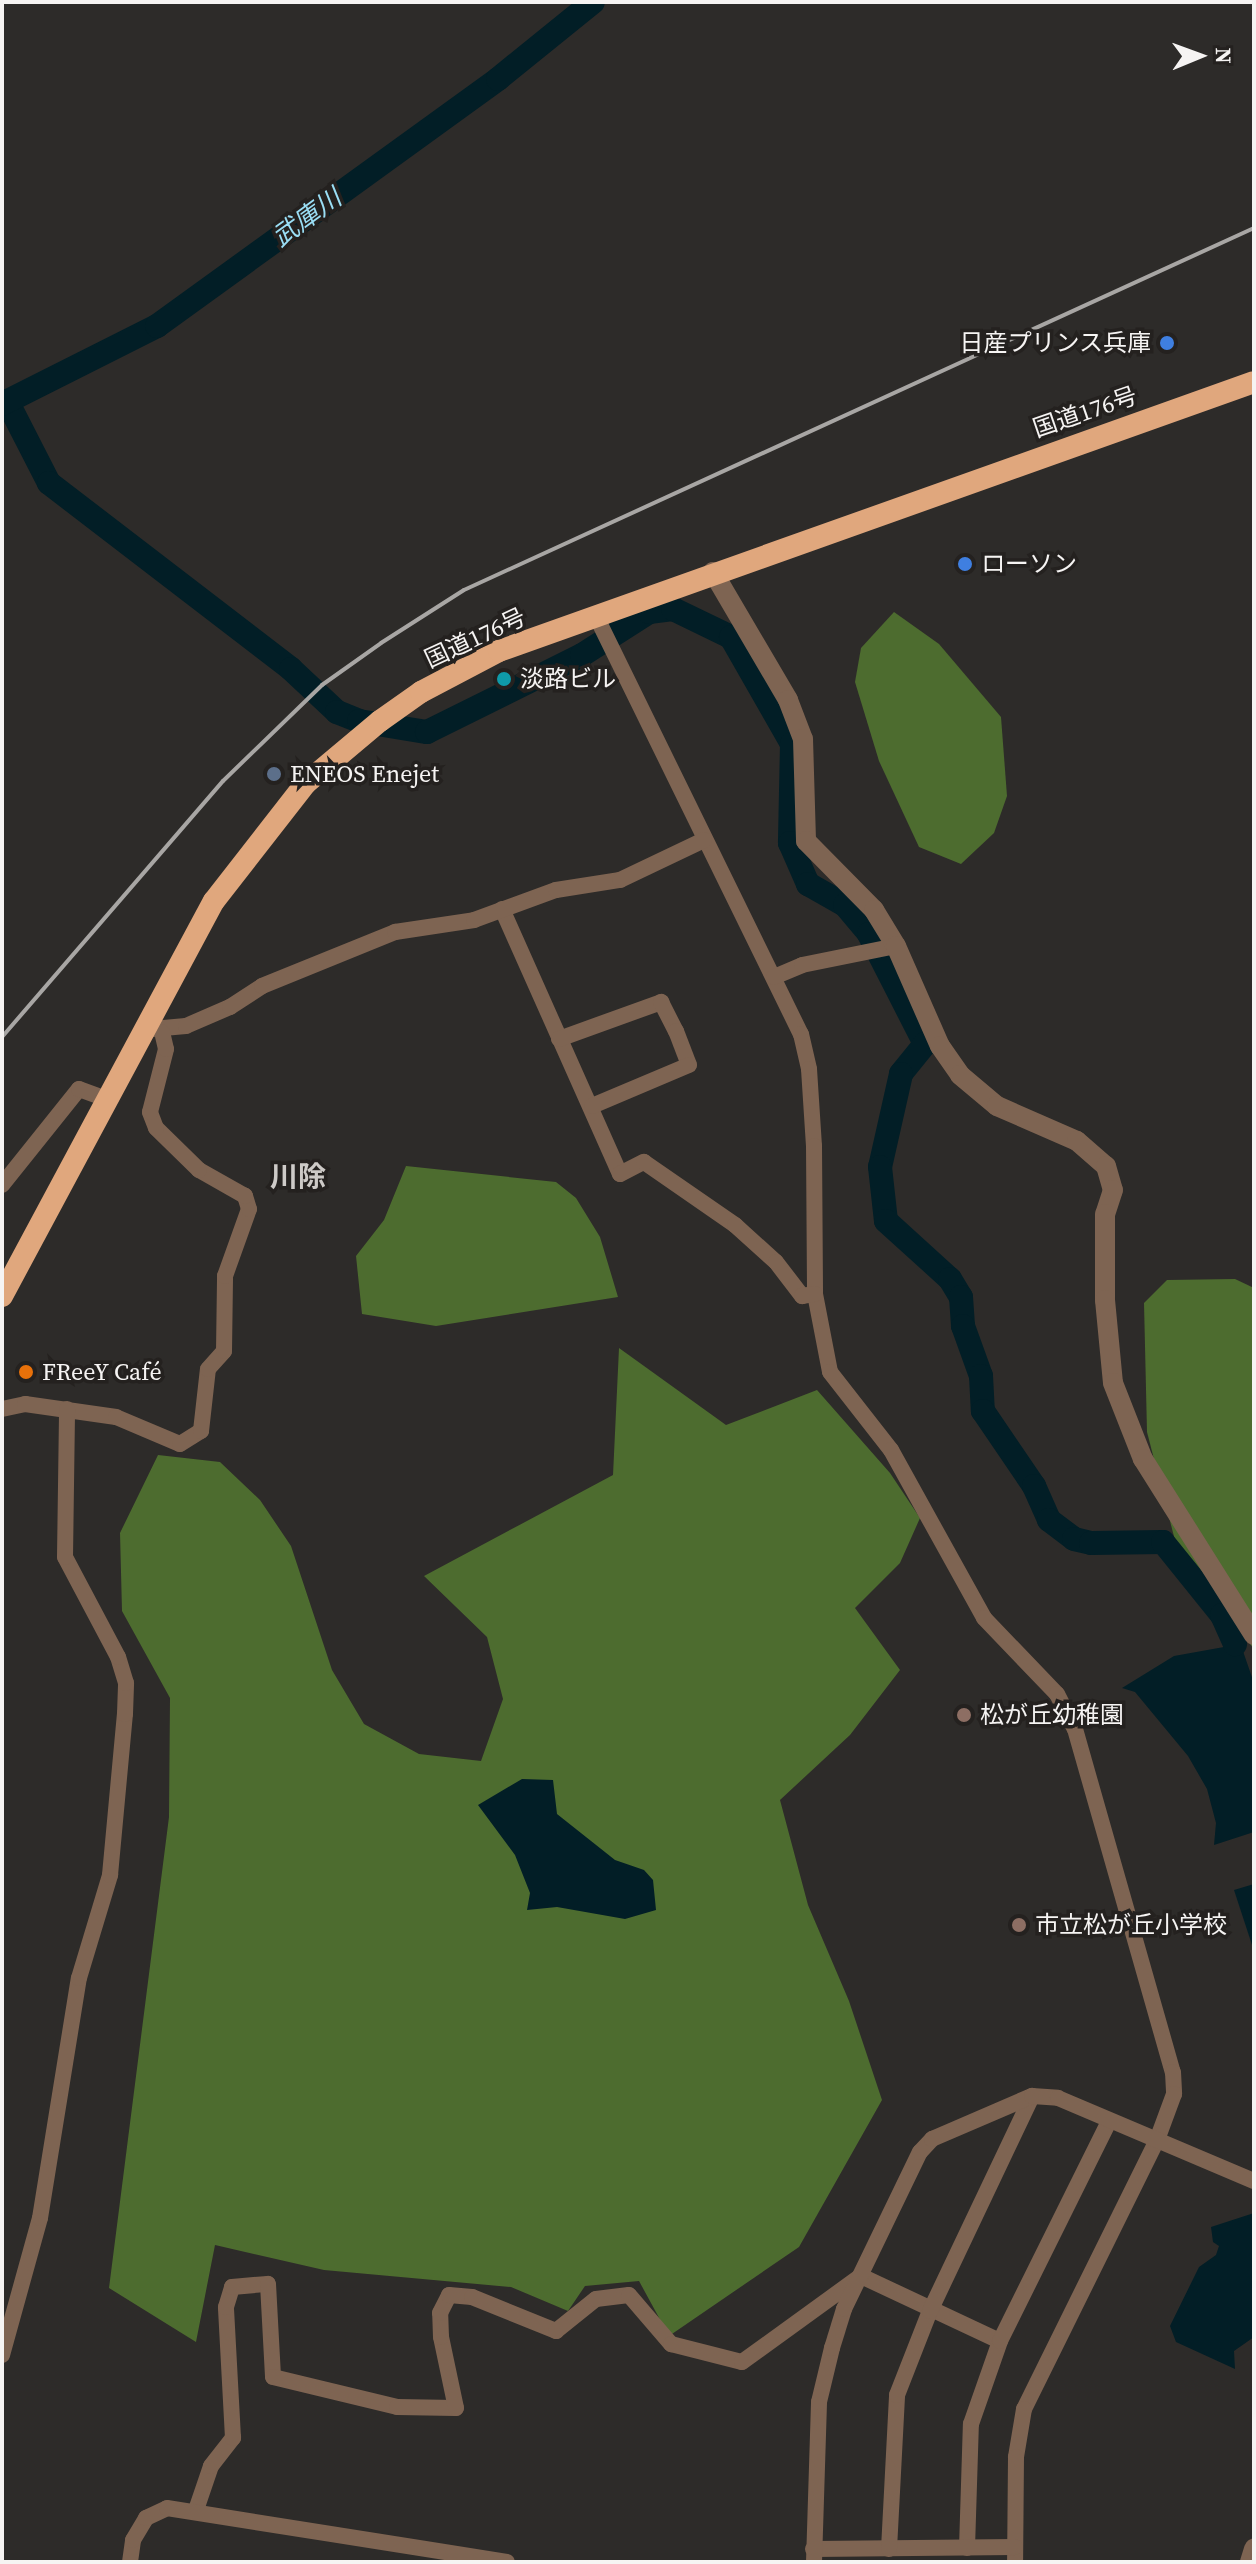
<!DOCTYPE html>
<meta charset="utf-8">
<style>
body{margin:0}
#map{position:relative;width:1256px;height:2564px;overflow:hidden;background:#2d2b29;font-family:"Source Serif 4","Noto Sans JP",serif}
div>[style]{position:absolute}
.forest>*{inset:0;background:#4d6c2f}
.water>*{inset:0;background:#021e26}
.river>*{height:24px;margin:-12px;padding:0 12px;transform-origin:12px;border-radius:12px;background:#021e26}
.minor>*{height:16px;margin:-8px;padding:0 8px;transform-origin:8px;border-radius:8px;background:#7e6452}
.tertiary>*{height:20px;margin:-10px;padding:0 10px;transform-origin:10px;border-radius:10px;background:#7e6452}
.trunk>*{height:22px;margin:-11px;padding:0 11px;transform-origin:11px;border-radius:11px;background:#e0a77d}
.rail>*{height:4px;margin:-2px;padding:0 2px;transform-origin:2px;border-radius:2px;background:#a8a6a4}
.dots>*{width:22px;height:22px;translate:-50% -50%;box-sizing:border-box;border:4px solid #24211f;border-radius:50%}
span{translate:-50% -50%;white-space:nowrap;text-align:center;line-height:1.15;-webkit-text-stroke:7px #24211f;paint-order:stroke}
.poi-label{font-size:24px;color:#f6f4f3}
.right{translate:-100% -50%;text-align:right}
.left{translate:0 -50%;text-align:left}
.street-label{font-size:24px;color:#f6f4f3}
.water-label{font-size:26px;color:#9adef5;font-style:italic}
.quarter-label{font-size:28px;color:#cdcac7;font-weight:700}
.frame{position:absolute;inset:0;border:4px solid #f6f4f3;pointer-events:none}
.north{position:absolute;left:1160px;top:16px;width:80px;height:80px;-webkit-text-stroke:6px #24211f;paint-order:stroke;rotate:89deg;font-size:22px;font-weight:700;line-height:32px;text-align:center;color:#f6f4f3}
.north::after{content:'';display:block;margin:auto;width:28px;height:36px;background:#f6f4f3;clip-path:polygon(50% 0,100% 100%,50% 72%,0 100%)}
</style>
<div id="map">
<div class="forest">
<i style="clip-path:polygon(894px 612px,939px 644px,1001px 717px,1007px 796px,994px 833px,961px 864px,919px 847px,879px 761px,855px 682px,861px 648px)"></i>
<i style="clip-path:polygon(406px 1166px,556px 1182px,576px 1198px,600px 1237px,618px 1297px,436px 1326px,362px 1314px,356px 1256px,384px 1220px)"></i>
<i style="clip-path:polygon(1235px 1279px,1254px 1288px,1254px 1649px,1178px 1552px,1147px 1432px,1144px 1303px,1167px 1280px)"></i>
<i style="clip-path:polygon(619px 1348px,726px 1425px,817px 1390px,890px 1473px,920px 1518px,900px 1563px,855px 1608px,900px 1670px,850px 1735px,780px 1800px,808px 1905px,849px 2001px,882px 2100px,799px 2247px,669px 2336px,639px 2281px,585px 2286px,568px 2311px,511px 2287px,324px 2270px,215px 2245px,196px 2342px,109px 2288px,169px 1817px,170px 1698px,122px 1611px,120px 1533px,158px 1455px,220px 1462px,260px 1500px,291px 1546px,332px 1670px,364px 1724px,419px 1754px,481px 1761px,503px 1699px,487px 1637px,424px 1576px,613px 1475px)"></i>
</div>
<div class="water">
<i style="clip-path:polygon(1236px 1631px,1254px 1683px,1254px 1832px,1214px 1845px,1216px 1823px,1207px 1789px,1188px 1756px,1135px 1692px,1122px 1688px,1174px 1656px,1224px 1647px)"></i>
<i style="clip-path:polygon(522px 1779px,553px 1780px,557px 1814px,615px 1860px,644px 1870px,653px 1880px,656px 1910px,625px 1919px,557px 1907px,527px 1910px,530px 1893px,515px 1855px,478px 1805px)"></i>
<i style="clip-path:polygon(1254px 1884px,1254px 1951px,1234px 1890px)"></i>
<i style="clip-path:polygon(1254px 2213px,1254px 2337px,1234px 2351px,1235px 2369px,1176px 2342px,1170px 2326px,1199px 2267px,1216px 2255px,1219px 2246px,1213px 2242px,1211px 2227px)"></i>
</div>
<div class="river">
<i style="left:7px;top:401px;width:92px;rotate:62.9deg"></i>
<i style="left:49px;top:483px;width:305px;rotate:37.5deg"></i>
<i style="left:291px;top:669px;width:63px;rotate:43.1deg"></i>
<i style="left:337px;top:712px;width:24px;rotate:22deg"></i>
<i style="left:359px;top:721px;width:69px;rotate:9.2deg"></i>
<i style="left:427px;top:732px;width:173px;rotate:-26.4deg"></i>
<i style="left:582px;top:655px;width:80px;rotate:-32.7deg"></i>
<i style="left:649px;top:612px;width:24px;rotate:-7deg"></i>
<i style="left:673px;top:609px;width:64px;rotate:25.8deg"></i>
<i style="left:731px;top:637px;width:123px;rotate:60.3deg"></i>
<i style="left:792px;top:744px;width:99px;rotate:91.2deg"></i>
<i style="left:790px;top:843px;width:45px;rotate:66.3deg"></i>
<i style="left:808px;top:884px;width:43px;rotate:29.6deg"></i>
<i style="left:845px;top:905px;width:38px;rotate:50deg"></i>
<i style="left:869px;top:934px;width:123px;rotate:63deg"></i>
<i style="left:925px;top:1044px;width:38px;rotate:129deg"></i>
<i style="left:901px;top:1074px;width:95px;rotate:102.7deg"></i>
<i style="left:880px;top:1167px;width:54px;rotate:83.7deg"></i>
<i style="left:886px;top:1221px;width:86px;rotate:42.2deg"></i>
<i style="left:950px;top:1279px;width:21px;rotate:59deg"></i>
<i style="left:961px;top:1297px;width:29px;rotate:86deg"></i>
<i style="left:963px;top:1326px;width:53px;rotate:70.2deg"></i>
<i style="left:981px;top:1376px;width:35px;rotate:87deg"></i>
<i style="left:983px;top:1411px;width:91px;rotate:55.8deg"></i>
<i style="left:1034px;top:1486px;width:37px;rotate:66deg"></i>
<i style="left:1049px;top:1520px;width:31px;rotate:37deg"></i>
<i style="left:1074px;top:1539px;width:17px;rotate:13deg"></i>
<i style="left:1091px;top:1543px;width:72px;rotate:-0.8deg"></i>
<i style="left:1163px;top:1542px;width:94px;rotate:51.1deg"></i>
<i style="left:1222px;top:1615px;width:32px;rotate:66deg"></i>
<i style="left:2px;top:404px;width:174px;rotate:-26.7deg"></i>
<i style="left:157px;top:326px;width:421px;rotate:-35.9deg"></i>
<i style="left:498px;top:79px;width:122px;rotate:-39deg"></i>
</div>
<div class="minor">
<i style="left:596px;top:616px;width:466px;rotate:63.9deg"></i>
<i style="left:801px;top:1034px;width:36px;rotate:77deg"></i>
<i style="left:809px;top:1069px;width:77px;rotate:86.3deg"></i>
<i style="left:814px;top:1146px;width:148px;rotate:89.6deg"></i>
<i style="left:815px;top:1294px;width:79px;rotate:79.1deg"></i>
<i style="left:830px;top:1372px;width:99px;rotate:52deg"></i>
<i style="left:891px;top:1450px;width:192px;rotate:61deg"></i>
<i style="left:984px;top:1618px;width:105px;rotate:46.2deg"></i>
<i style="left:1057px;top:1694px;width:39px;rotate:63deg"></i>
<i style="left:1075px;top:1729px;width:357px;rotate:74.1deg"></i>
<i style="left:1173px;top:2072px;width:22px;rotate:87deg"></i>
<i style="left:1174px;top:2094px;width:49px;rotate:110.3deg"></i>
<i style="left:1157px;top:2140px;width:300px;rotate:116.3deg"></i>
<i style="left:1024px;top:2409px;width:49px;rotate:99.5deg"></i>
<i style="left:1016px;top:2457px;width:105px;rotate:90.5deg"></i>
<i style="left:502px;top:909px;width:290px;rotate:66deg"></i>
<i style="left:620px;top:1174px;width:27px;rotate:-27deg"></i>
<i style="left:644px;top:1162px;width:111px;rotate:34.7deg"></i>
<i style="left:735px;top:1225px;width:55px;rotate:42.1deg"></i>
<i style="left:776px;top:1262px;width:43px;rotate:52.6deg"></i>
<i style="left:802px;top:1296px;width:13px;rotate:-9deg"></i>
<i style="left:774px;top:977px;width:30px;rotate:-23deg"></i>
<i style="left:802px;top:965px;width:96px;rotate:-11.4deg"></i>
<i style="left:152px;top:1029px;width:34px;rotate:-5deg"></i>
<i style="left:186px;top:1026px;width:48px;rotate:-23.4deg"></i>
<i style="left:230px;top:1007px;width:38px;rotate:-33deg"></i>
<i style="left:262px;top:986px;width:144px;rotate:-22.1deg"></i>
<i style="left:395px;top:932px;width:80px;rotate:-8.6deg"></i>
<i style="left:474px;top:920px;width:87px;rotate:-20.1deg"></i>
<i style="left:556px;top:890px;width:65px;rotate:-8.9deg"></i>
<i style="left:620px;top:880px;width:93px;rotate:-25.5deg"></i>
<i style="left:559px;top:1039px;width:109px;rotate:-19.9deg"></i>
<i style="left:661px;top:1002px;width:33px;rotate:63deg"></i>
<i style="left:676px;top:1031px;width:36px;rotate:69deg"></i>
<i style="left:689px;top:1065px;width:105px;rotate:157.1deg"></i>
<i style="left:2px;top:1185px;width:123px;rotate:-51.3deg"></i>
<i style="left:79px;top:1089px;width:32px;rotate:20deg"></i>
<i style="left:2px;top:1409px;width:24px;rotate:-12deg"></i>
<i style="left:25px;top:1404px;width:92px;rotate:8.1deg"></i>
<i style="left:116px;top:1417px;width:69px;rotate:22.9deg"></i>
<i style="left:180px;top:1444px;width:25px;rotate:-32deg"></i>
<i style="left:201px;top:1431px;width:62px;rotate:-83.6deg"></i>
<i style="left:208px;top:1369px;width:24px;rotate:-48deg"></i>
<i style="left:224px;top:1351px;width:75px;rotate:-89.2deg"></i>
<i style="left:225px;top:1276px;width:71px;rotate:-70.3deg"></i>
<i style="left:249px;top:1209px;width:14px;rotate:-107deg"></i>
<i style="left:245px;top:1196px;width:53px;rotate:-150.5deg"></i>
<i style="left:199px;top:1170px;width:60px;rotate:-135.7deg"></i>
<i style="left:156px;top:1128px;width:17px;rotate:-111deg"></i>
<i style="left:150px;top:1112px;width:65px;rotate:-75.7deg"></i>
<i style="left:166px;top:1049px;width:17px;rotate:-103deg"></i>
<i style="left:861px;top:2276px;width:153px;rotate:25.1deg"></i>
<i style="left:2px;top:2355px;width:142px;rotate:-74.5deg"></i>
<i style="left:40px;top:2218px;width:243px;rotate:-80.8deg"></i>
<i style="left:79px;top:1978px;width:108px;rotate:-73.2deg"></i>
<i style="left:110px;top:1875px;width:162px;rotate:-84.7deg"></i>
<i style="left:125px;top:1714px;width:31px;rotate:-88deg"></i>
<i style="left:126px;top:1683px;width:27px;rotate:-107deg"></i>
<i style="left:118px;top:1657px;width:113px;rotate:-117.9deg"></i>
<i style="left:65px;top:1557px;width:148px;rotate:-89.2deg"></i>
<i style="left:196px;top:2510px;width:46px;rotate:-71.2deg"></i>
<i style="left:211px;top:2466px;width:36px;rotate:-52deg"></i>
<i style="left:233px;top:2438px;width:131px;rotate:-93.1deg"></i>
<i style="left:226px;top:2307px;width:21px;rotate:-73deg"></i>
<i style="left:232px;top:2287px;width:36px;rotate:-5deg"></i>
<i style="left:268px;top:2284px;width:93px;rotate:86.9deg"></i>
<i style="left:273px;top:2377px;width:128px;rotate:13.6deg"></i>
<i style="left:397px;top:2407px;width:59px;rotate:1deg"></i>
<i style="left:456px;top:2408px;width:73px;rotate:-101.9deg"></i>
<i style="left:441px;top:2337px;width:24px;rotate:-92deg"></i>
<i style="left:440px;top:2313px;width:20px;rotate:-63deg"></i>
<i style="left:449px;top:2295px;width:23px;rotate:5deg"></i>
<i style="left:472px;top:2297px;width:91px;rotate:22deg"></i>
<i style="left:556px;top:2331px;width:51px;rotate:-38.7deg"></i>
<i style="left:596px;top:2299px;width:33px;rotate:-7deg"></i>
<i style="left:629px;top:2295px;width:65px;rotate:49.4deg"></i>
<i style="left:671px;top:2344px;width:73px;rotate:14.2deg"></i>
<i style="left:742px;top:2362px;width:147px;rotate:-35.9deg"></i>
<i style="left:967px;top:2548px;width:124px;rotate:-88.2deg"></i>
<i style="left:971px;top:2424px;width:88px;rotate:-70.7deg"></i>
<i style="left:1000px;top:2341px;width:246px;rotate:-63.6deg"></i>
<i style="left:813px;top:2549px;width:202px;rotate:-0.6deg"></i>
<i style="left:889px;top:2549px;width:154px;rotate:-87deg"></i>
<i style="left:897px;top:2395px;width:90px;rotate:-68.6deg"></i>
<i style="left:930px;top:2311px;width:238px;rotate:-64.6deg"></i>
<i style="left:130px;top:2562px;width:22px;rotate:-82deg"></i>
<i style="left:133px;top:2540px;width:26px;rotate:-59deg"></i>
<i style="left:146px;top:2518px;width:23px;rotate:-25deg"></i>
<i style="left:167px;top:2508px;width:344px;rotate:9deg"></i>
<i style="left:814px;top:2562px;width:160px;rotate:-88.2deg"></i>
<i style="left:819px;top:2402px;width:56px;rotate:-76.5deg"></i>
<i style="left:832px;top:2348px;width:41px;rotate:-72.9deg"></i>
<i style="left:844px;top:2309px;width:174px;rotate:-64.2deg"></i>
<i style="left:920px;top:2152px;width:18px;rotate:-47deg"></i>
<i style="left:932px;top:2139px;width:109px;rotate:-23.3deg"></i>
<i style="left:1032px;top:2096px;width:26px;rotate:4deg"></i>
<i style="left:1058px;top:2098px;width:213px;rotate:23deg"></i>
</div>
<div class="tertiary">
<i style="left:713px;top:572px;width:148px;rotate:59.6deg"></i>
<i style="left:788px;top:700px;width:42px;rotate:69deg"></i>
<i style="left:803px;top:739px;width:102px;rotate:88.3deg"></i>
<i style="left:806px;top:841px;width:97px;rotate:45.4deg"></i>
<i style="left:874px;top:910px;width:42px;rotate:58.6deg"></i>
<i style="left:896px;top:946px;width:109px;rotate:66.3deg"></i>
<i style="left:940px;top:1046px;width:35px;rotate:55deg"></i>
<i style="left:960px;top:1075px;width:48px;rotate:40deg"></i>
<i style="left:997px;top:1106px;width:87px;rotate:23.6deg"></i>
<i style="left:1077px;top:1141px;width:38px;rotate:41deg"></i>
<i style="left:1106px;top:1166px;width:25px;rotate:74deg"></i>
<i style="left:1113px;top:1190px;width:25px;rotate:108deg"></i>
<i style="left:1105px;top:1214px;width:86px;rotate:90deg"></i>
<i style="left:1105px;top:1300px;width:83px;rotate:84.5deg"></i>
<i style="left:1113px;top:1383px;width:82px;rotate:68.5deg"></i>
<i style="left:1143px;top:1459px;width:208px;rotate:57.8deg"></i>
<i style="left:1250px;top:2562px;width:14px;rotate:-73deg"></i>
</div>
<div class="trunk">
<i style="left:2px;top:1296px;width:448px;rotate:-61.8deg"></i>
<i style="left:214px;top:901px;width:150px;rotate:-52.1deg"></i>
<i style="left:306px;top:783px;width:97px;rotate:-40deg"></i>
<i style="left:380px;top:721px;width:50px;rotate:-35.3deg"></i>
<i style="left:421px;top:692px;width:88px;rotate:-27.7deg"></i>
<i style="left:499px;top:651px;width:801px;rotate:-19.61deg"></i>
</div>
<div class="rail">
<i style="left:2px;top:1037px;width:338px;rotate:-49.2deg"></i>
<i style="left:223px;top:781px;width:138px;rotate:-44.1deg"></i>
<i style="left:322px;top:685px;width:72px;rotate:-35.4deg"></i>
<i style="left:381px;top:643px;width:98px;rotate:-32.6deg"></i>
<i style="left:464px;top:590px;width:869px;rotate:-24.62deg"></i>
</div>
<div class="dots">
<i style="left:1167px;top:343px;background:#3f7fe0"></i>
<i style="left:965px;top:564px;background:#3f7fe0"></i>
<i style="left:504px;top:679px;background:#0f9aa8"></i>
<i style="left:274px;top:774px;background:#5c6f8a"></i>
<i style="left:26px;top:1372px;background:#e8710a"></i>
<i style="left:964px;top:1715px;background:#8d6e63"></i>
<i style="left:1019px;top:1925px;background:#8d6e63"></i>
</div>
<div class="poi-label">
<span class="right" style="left:1151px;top:343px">日産プリンス兵庫</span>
<span class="left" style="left:981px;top:564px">ローソン</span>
<span class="left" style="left:520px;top:679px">淡路ビル</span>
<span class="left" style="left:290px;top:774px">ENEOS Enejet</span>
<span class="left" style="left:42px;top:1372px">FReeY Café</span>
<span class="left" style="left:980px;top:1715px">松が丘幼稚園</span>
<span class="left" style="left:1035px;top:1925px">市立松が丘小学校</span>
</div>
<div class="street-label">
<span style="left:1085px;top:412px;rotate:-19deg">国道176号</span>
<span style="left:475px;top:638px;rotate:-25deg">国道176号</span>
</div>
<div class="water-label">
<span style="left:307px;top:218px;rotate:-36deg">武庫川</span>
</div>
<div class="quarter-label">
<span style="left:298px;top:1176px">川除</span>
</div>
<div class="frame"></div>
<div class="north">N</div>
</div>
